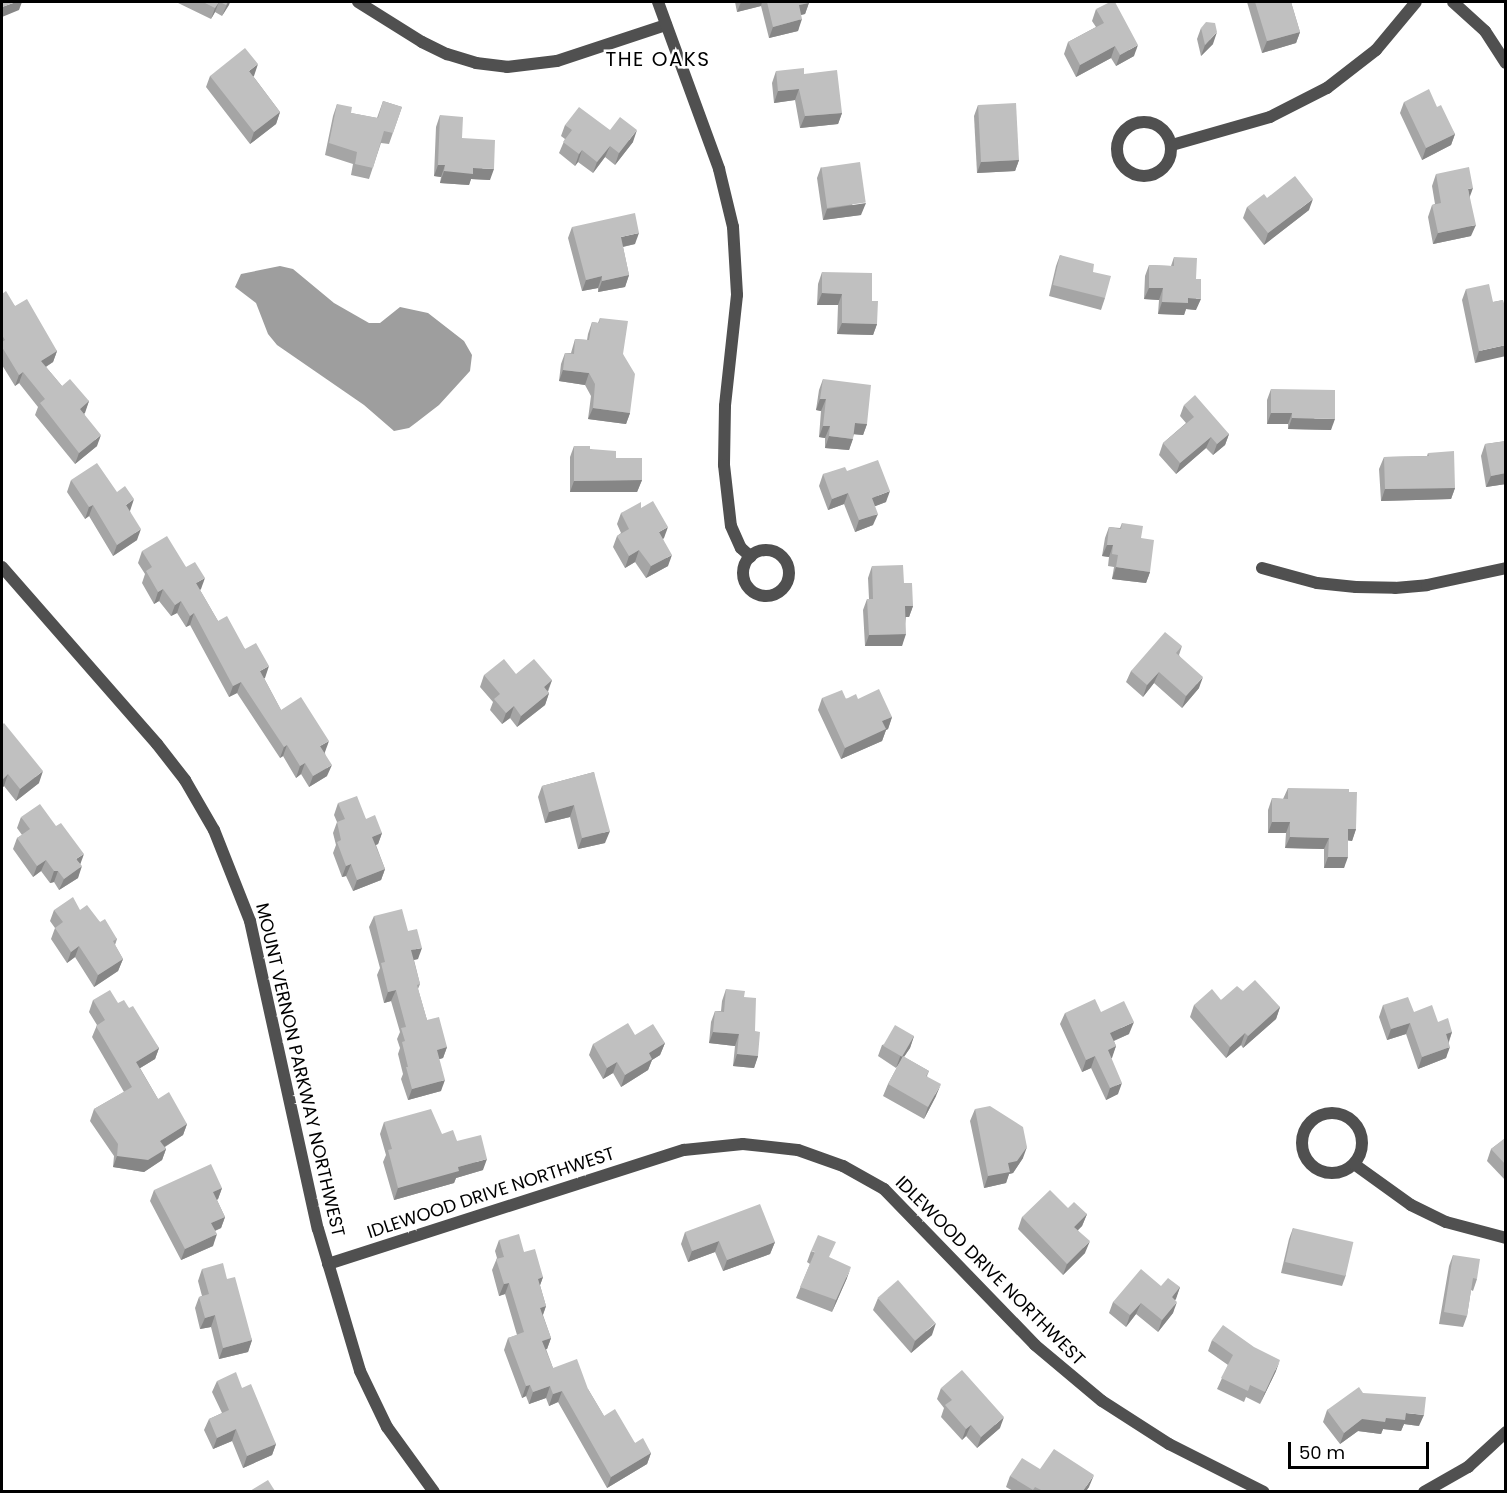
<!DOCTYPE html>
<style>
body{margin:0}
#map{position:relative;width:1507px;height:1493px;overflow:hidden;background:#fff;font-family:Poppins,sans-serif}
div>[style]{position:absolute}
.water>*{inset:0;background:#9e9e9e}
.minor>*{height:12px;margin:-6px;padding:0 6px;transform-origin:6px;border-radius:6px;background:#505050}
.minor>.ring{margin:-6px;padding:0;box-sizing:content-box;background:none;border:12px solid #505050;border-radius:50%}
.wall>*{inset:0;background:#a5a5a5}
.shaded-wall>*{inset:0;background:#868686}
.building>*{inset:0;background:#c0c0c0;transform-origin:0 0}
span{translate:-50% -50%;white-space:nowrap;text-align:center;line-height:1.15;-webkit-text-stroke:5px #fff;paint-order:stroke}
.street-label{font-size:18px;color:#000}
.neighbourhood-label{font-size:20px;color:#000;letter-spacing:1.5px}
.frame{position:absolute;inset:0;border:3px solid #000;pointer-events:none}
.scale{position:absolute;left:1288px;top:1442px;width:141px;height:27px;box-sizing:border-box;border:3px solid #000;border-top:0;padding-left:8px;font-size:18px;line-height:21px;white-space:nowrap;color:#000;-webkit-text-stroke:4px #fff;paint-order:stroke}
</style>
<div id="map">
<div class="water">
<i style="clip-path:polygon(280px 266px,293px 269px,334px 303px,369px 323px,380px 323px,400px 307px,428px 313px,464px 341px,472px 355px,470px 371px,439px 405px,417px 422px,409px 428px,394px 431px,364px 405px,277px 345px,268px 334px,256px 303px,235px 287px,241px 274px)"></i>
</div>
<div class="minor">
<i style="left:358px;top:2px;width:75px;rotate:32deg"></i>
<i style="left:422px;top:42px;width:28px;rotate:26deg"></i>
<i style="left:447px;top:54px;width:30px;rotate:17deg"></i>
<i style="left:476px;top:63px;width:31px;rotate:7deg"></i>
<i style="left:507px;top:67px;width:50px;rotate:-6.8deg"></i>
<i style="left:557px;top:61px;width:115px;rotate:-18.3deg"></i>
<i style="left:658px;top:2px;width:178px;rotate:69.9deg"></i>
<i style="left:719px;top:169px;width:60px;rotate:76.4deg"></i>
<i style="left:733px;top:227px;width:68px;rotate:86.6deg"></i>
<i style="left:737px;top:295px;width:112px;rotate:96.2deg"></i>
<i style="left:725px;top:406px;width:59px;rotate:91deg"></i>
<i style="left:724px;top:465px;width:61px;rotate:83.5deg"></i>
<i style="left:731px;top:526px;width:24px;rotate:66deg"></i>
<i style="left:741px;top:548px;width:13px;rotate:42deg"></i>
<i style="left:1453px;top:2px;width:43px;rotate:42.2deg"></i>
<i style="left:1485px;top:31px;width:38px;rotate:57deg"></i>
<i class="ring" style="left:1117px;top:122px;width:42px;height:42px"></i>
<i style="left:1172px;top:145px;width:102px;rotate:-15.9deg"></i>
<i style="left:1270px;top:117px;width:64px;rotate:-27deg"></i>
<i style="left:1327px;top:88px;width:62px;rotate:-37.8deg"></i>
<i style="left:1376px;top:50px;width:62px;rotate:-50.2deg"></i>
<i class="ring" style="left:743px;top:550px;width:34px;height:34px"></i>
<i style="left:2px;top:567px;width:235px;rotate:48.8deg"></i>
<i style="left:157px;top:744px;width:46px;rotate:52.1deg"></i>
<i style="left:185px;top:780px;width:58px;rotate:59.9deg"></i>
<i style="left:214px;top:830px;width:98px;rotate:68.4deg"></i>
<i style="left:250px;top:921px;width:315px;rotate:77.6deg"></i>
<i style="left:318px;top:1229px;width:148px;rotate:73.5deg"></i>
<i style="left:360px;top:1371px;width:62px;rotate:64.3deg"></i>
<i style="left:387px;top:1427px;width:80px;rotate:54.1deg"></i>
<i style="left:1262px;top:568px;width:57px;rotate:15.3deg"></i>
<i style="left:1317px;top:583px;width:39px;rotate:6deg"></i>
<i style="left:1356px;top:587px;width:39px;rotate:1deg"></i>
<i style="left:1395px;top:588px;width:32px;rotate:-5deg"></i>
<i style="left:1427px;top:585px;width:81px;rotate:-12.1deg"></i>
<i class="ring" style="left:1302px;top:1113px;width:48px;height:48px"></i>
<i style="left:1354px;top:1164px;width:70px;rotate:35.7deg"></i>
<i style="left:1411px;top:1205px;width:39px;rotate:26deg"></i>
<i style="left:1446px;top:1222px;width:62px;rotate:14.9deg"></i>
<i style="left:328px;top:1264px;width:374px;rotate:-17.8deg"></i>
<i style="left:684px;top:1150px;width:59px;rotate:-5.8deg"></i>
<i style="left:743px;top:1144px;width:55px;rotate:6.2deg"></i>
<i style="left:798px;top:1150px;width:48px;rotate:19.6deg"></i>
<i style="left:843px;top:1166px;width:47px;rotate:29.3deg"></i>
<i style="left:884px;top:1189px;width:217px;rotate:45.9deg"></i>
<i style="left:1035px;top:1345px;width:87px;rotate:39.9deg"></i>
<i style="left:1102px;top:1401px;width:80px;rotate:32.7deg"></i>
<i style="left:1169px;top:1444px;width:106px;rotate:26.8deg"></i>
<i style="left:1424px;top:1492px;width:51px;rotate:-29.6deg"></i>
<i style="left:1468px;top:1467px;width:52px;rotate:-42.6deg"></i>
</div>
<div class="wall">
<i style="clip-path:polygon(176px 2px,230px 2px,222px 16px,215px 12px,211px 19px)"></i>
<i style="clip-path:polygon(735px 2px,809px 2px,805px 14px,801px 15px,798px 31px,769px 38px,761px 6px,737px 12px)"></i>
<i style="clip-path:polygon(1247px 2px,1291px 2px,1300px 32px,1296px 43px,1262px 53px)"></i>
<i style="clip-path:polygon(1096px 9px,1134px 56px,1116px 66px,1111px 58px,1076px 77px,1064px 54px,1068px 42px,1096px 27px,1092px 21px)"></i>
<i style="clip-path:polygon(1201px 28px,1213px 44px,1201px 56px,1197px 39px)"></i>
<i style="clip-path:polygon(776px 71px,804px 74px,842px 113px,838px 124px,800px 128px,795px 100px,774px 103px,772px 83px)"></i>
<i style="clip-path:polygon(210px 76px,254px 76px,253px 76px,280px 112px,276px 124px,250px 144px,206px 87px)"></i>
<i style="clip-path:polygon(383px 101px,402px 107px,389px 144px,381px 143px,369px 179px,351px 175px,353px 164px,325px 155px,333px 116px,337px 104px,351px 113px,377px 118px)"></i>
<i style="clip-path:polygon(1404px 102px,1437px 107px,1455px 134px,1451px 145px,1422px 160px,1400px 113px)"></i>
<i style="clip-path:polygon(978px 105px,1019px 160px,1015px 171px,977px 173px,974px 116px)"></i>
<i style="clip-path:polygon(440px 115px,462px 138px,490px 180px,471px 179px,469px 185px,440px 183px,441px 177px,434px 176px,436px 127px)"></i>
<i style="clip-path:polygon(565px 125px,610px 130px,633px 142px,615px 165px,605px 157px,593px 173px,578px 162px,575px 166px,559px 153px,565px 139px,561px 136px)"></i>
<i style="clip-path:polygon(821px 167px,861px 215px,823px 220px,817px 178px)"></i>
<i style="clip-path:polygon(1436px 174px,1470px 197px,1471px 236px,1433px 244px,1428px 217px,1432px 205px,1435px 204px,1432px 186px)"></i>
<i style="clip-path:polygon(1247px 207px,1309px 210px,1264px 245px,1243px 218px)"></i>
<i style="clip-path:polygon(572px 227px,635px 244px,623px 247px,629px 275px,625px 287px,598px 292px,598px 288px,582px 291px,568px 238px)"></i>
<i style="clip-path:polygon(1060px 255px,1093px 272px,1105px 298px,1101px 310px,1049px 296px,1056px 266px)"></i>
<i style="clip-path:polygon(1174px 257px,1196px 279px,1196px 310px,1186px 309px,1184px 315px,1158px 314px,1159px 300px,1144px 299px,1145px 276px,1149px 265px,1171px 266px)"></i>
<i style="clip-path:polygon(822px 272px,872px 301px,877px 324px,873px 335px,837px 334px,838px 305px,817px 305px,818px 284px)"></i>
<i style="clip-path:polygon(1466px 289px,1493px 302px,1503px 300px,1475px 363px,1462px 300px)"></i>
<i style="clip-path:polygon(2px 294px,15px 306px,57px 351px,53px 362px,46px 367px,62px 386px,89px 401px,84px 413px,97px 446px,75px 464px,35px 415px,38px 407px,19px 383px,15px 386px,2px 365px)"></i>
<i style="clip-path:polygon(600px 318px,623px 354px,630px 413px,626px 424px,588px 419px,591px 396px,585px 385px,559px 381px,561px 364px,565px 353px,571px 353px,575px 339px,587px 340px,588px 334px,592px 322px,598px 323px)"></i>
<i style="clip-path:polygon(823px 379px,867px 424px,863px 435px,854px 434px,849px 450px,825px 448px,825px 438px,819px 437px,821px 411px,816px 410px,819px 390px)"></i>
<i style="clip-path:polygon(1271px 389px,1331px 430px,1288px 429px,1288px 424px,1267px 424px,1267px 400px)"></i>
<i style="clip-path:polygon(1184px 405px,1229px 434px,1225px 445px,1213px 455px,1206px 448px,1176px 474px,1159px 455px,1163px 443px,1186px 423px,1180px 416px)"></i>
<i style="clip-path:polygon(1506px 441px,1506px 484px,1486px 487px,1481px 456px,1485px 444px)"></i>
<i style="clip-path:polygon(574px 446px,590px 449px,616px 458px,642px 480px,637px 492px,570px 492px,570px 457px)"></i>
<i style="clip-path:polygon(1428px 453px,1455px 488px,1451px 499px,1381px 501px,1379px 469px,1384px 457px,1427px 456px)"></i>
<i style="clip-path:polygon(847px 471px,886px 502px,875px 506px,873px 525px,855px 532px,844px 504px,828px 510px,819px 486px,823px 474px)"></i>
<i style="clip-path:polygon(71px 480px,130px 511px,137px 540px,113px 556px,89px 516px,85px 519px,67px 492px)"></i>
<i style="clip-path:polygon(641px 508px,664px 538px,663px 539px,668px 566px,646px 578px,635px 562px,625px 568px,613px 547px,617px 536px,621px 533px,617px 524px,621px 513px)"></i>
<i style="clip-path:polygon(1122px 523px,1141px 538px,1150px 572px,1146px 583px,1112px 579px,1114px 567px,1108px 566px,1109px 557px,1102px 556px,1105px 538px,1109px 527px,1120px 528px)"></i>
<i style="clip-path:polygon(142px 551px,186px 567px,201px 589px,200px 590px,218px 621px,245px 649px,265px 678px,264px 678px,281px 710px,325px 752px,327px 776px,309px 787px,301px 774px,296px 778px,283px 756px,280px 758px,237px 693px,229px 697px,190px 625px,186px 627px,177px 613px,171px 616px,159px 601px,154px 604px,142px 583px,145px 574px,138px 563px)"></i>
<i style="clip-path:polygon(872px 566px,904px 583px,913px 606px,909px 617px,906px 617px,902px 646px,865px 646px,863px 610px,867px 599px,869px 599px,868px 578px)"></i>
<i style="clip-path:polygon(1182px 646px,1179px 655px,1199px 688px,1182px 708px,1154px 683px,1143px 697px,1126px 682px,1131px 671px)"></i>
<i style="clip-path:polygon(516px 674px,552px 680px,548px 692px,549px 693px,545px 705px,517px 727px,510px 718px,502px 724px,490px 710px,493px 702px,480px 687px,484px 675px)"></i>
<i style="clip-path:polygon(822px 698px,858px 699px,892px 717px,888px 729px,886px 730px,882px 741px,841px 759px,818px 710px)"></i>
<i style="clip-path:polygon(2px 725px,39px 783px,16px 801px,4px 786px,2px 788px)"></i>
<i style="clip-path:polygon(594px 772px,605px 843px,578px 849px,570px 817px,545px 823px,538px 797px,542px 786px)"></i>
<i style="clip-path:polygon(1288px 788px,1356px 829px,1352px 841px,1348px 840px,1344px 868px,1324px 868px,1324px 849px,1285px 848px,1286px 833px,1268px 833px,1268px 810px,1272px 798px,1283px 799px)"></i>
<i style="clip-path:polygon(338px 803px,366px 819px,382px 833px,378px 844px,376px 845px,385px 869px,381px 880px,353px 891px,346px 876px,342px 877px,333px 853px,336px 845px,333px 833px,337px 822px,334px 815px)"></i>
<i style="clip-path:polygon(21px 817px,80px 864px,78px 878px,59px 890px,54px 882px,50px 883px,41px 871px,33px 877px,13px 849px,17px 838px,22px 835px,17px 828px)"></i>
<i style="clip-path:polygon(54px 910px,80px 910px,100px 922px,117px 939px,115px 945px,123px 959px,118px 971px,94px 987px,75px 957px,67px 963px,51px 939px,55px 928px,50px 921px)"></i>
<i style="clip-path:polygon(374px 916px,408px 931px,418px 959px,414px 960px,420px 984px,418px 989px,427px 1020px,447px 1047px,443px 1058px,439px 1059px,441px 1091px,408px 1100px,401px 1079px,403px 1074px,398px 1054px,400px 1048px,397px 1039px,400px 1032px,391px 1001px,384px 1003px,377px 975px,380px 968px,369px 927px)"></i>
<i style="clip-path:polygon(726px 989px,744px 997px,755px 1031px,758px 1056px,754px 1068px,733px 1066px,735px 1046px,709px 1043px,711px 1022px,715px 1011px,721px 1011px,722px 1001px)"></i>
<i style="clip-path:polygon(1243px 991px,1280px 1007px,1276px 1019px,1243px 1048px,1241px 1045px,1226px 1058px,1190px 1017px,1194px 1005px,1221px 1000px)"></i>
<i style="clip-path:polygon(93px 1000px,118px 1003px,129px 1008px,159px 1048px,155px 1059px,140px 1068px,158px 1099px,187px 1124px,183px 1135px,165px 1147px,166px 1149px,162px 1160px,144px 1172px,113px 1167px,114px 1156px,90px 1121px,94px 1109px,124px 1092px,92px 1037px,97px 1025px,89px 1012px)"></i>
<i style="clip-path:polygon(1383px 1005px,1414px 1012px,1438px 1022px,1452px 1032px,1449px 1042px,1446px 1058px,1418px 1069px,1406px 1034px,1387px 1040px,1379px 1017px)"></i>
<i style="clip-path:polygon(1101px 1012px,1129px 1034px,1114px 1041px,1116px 1046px,1111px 1058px,1118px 1094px,1106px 1100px,1091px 1068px,1082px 1072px,1060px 1024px,1065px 1013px)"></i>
<i style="clip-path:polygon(635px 1035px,665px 1043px,660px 1055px,652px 1060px,648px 1070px,621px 1087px,613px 1073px,603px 1079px,589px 1055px,593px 1044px)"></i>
<i style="clip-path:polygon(914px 1036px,910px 1048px,904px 1057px,929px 1071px,927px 1076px,936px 1096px,924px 1119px,883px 1096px,888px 1084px,901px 1060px,896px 1068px,878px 1056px,882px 1045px)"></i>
<i style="clip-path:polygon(975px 1109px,1023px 1158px,1013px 1173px,1009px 1174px,1006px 1183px,984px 1188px,970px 1121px)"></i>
<i style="clip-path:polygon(384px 1122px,442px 1134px,457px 1141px,483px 1170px,456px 1178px,454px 1183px,394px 1200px,383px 1162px,386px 1155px,380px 1134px)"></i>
<i style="clip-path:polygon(1506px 1138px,1506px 1181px,1487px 1161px,1491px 1149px)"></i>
<i style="clip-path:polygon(222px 1188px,218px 1199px,217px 1200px,225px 1217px,221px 1228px,215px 1231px,213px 1246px,181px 1260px,150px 1201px,154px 1190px)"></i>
<i style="clip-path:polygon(1068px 1208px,1087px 1214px,1082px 1226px,1078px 1230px,1085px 1253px,1063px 1275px,1018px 1229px,1022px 1217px)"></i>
<i style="clip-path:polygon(1293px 1228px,1346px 1275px,1342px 1286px,1281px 1273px,1289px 1239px)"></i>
<i style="clip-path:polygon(685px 1232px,775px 1242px,770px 1254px,723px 1271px,715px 1252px,688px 1262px,681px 1244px)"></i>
<i style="clip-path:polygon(499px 1240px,524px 1252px,543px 1277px,540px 1285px,546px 1306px,543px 1315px,551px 1338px,547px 1349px,546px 1349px,553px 1368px,588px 1389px,604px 1416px,635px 1443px,651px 1453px,647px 1464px,607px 1488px,558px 1402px,549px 1406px,546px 1398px,529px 1404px,526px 1396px,522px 1398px,504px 1350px,508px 1338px,517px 1335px,505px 1294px,499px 1296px,492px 1270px,497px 1258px,495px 1251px)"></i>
<i style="clip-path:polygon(811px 1251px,830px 1258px,847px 1278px,832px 1312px,796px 1298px,810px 1264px,807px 1262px)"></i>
<i style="clip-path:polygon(1453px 1255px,1477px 1279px,1473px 1291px,1471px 1290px,1467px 1316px,1463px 1327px,1439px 1324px,1449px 1266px)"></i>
<i style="clip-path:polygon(202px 1269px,227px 1279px,252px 1340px,248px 1352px,219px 1359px,211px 1327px,200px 1329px,195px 1308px,199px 1297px,202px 1296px,198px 1281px)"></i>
<i style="clip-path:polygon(1161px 1286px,1180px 1287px,1175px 1300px,1173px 1313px,1158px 1332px,1136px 1314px,1126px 1327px,1109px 1313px,1113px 1302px)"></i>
<i style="clip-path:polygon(878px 1298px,932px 1335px,911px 1353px,873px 1310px)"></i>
<i style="clip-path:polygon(1212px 1340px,1276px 1371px,1260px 1404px,1246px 1397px,1244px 1402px,1217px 1389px,1228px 1365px,1208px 1351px)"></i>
<i style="clip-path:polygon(217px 1381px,242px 1388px,276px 1444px,272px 1455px,243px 1468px,232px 1441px,213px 1449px,204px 1430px,209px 1419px,222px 1413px,212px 1392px)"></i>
<i style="clip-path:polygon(941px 1388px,1000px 1428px,977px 1448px,966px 1436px,962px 1440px,941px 1417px,944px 1408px,937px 1399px)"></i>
<i style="clip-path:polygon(1363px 1393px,1419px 1426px,1404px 1424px,1401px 1431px,1383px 1429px,1381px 1434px,1358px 1431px,1340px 1444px,1323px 1422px,1327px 1410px)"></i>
<i style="clip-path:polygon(1040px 1469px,1089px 1487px,1086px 1491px,1013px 1491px,1006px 1487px,1010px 1476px)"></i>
</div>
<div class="shaded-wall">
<i style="clip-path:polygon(16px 2px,22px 2px,19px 10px,2px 17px,2px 7px)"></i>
<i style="clip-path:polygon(219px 2px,215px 12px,211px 19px,215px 8px)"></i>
<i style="clip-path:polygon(228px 2px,230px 2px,229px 5px,222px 16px)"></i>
<i style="clip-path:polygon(741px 2px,762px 2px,761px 6px,737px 12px)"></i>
<i style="clip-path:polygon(809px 3px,805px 14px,795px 16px,799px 5px)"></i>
<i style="clip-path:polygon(802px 19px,798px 31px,769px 38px,773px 27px)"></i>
<i style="clip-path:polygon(1217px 32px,1213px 44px,1201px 56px,1205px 45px)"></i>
<i style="clip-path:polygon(1300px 32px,1296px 43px,1262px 53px,1267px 41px)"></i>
<i style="clip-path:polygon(1138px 45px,1134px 56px,1116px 66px,1120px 55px)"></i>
<i style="clip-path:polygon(1115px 46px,1111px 58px,1076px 77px,1080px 65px)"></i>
<i style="clip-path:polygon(258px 64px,254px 76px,245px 83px,249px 71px)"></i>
<i style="clip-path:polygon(799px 89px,795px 100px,774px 103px,778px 91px)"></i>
<i style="clip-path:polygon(280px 112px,276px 124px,250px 144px,254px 132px)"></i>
<i style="clip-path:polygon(842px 113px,838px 124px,800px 128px,805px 116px)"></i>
<i style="clip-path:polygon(637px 130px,633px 142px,615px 165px,619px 153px)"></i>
<i style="clip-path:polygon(1455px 134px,1451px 145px,1422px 160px,1426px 148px)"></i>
<i style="clip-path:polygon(610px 146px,605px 157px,593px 173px,597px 162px)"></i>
<i style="clip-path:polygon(582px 150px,578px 162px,575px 166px,579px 154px)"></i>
<i style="clip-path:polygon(1019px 160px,1015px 171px,977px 173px,981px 162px)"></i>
<i style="clip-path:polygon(438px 165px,445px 165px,441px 177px,434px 176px)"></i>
<i style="clip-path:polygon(473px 168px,494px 169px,490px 180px,471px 179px,469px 185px,440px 183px,444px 171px)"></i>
<i style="clip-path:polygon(1473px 188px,1469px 199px,1468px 189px)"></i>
<i style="clip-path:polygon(1313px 199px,1309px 210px,1264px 245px,1268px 233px)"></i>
<i style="clip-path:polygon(866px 203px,861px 215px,823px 220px,827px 209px)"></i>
<i style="clip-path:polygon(1476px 225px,1471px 236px,1433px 244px,1438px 233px)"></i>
<i style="clip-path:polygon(639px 233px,635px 244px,617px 248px,621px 237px)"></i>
<i style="clip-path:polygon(629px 275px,625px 287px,598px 292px,602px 281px)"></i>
<i style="clip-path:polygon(602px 276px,598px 288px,582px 291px,586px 280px)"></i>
<i style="clip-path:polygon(1149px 288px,1163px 288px,1159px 300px,1144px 299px)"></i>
<i style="clip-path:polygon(822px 293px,842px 294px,838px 305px,817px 305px)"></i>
<i style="clip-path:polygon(1188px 298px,1201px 299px,1196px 310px,1186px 309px,1184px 315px,1158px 314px,1162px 302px)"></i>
<i style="clip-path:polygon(842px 323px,877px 324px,873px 335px,837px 334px)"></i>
<i style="clip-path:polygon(1506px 345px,1506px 356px,1475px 363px,1479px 351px)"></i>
<i style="clip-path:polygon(57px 351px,53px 362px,37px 372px,41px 361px)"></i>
<i style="clip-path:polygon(563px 370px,589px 373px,585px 385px,559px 381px)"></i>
<i style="clip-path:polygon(23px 372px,19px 383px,15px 386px,19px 375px)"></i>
<i style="clip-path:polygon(820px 399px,826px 399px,821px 411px,816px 410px)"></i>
<i style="clip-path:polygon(89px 401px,85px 413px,76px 420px,80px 409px)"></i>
<i style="clip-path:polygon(593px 408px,630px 413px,626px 424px,588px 419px)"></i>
<i style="clip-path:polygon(1271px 413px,1292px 413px,1288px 424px,1267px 424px)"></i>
<i style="clip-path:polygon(1292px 418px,1335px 419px,1331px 430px,1288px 429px)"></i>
<i style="clip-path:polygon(855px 423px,867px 424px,863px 435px,851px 434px)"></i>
<i style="clip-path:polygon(823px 426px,830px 426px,825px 438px,819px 437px)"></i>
<i style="clip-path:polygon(1229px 434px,1225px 445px,1213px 455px,1217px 444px)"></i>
<i style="clip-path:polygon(101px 435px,97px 446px,75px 464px,79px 453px)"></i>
<i style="clip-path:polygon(829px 436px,853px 439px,849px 450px,825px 448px)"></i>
<i style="clip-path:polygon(1211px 437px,1206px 448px,1176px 474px,1180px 463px)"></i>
<i style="clip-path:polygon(1506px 473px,1506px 484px,1486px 487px,1491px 476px)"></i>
<i style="clip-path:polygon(642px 480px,637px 492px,570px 492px,574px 481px)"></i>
<i style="clip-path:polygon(1455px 488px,1451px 499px,1381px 501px,1385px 489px)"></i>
<i style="clip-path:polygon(890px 491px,886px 502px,868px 509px,872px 498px)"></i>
<i style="clip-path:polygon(848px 493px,844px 504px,828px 510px,832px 499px)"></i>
<i style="clip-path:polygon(134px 499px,130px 511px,121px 517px,126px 505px)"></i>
<i style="clip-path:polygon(93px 505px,89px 516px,85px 519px,89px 507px)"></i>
<i style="clip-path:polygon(878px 514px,873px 525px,855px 532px,859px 520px)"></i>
<i style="clip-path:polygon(668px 527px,664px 538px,654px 543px,659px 532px)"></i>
<i style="clip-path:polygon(141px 529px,137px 540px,113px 556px,117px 545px)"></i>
<i style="clip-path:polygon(1107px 545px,1113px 545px,1109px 557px,1102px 556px)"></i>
<i style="clip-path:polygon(639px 550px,635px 562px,625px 568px,629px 556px)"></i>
<i style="clip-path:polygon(672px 555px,668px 566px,646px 578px,651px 566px)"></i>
<i style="clip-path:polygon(1116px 567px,1150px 572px,1146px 583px,1112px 579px)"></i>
<i style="clip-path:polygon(205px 578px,201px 589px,192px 595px,196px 583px)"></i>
<i style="clip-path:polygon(163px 589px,159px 601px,154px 604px,158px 592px)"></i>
<i style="clip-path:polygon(181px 601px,177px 613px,171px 616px,175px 605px)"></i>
<i style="clip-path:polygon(905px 606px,913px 606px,909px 617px,901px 617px)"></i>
<i style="clip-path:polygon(194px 613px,190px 625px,186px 627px,190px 616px)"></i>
<i style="clip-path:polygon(906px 634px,902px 646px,865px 646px,869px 635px)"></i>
<i style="clip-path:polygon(269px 666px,265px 678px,256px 683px,260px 671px)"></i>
<i style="clip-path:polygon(1159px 672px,1154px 683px,1143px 697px,1147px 685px)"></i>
<i style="clip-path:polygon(1203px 677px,1199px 688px,1182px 708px,1186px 696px)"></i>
<i style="clip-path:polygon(552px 680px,547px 692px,544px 687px)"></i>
<i style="clip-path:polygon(241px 682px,237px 693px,229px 697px,233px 686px)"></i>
<i style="clip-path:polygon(549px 693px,545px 705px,517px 727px,521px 716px)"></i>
<i style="clip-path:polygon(514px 706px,510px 718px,502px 724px,506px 713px)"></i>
<i style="clip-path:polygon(892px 717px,888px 729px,886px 730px,882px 741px,841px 759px,845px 748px,882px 721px)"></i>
<i style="clip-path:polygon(329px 741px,325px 752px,316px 758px,320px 746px)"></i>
<i style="clip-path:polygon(287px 745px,283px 756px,280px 758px,284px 747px)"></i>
<i style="clip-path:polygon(305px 763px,301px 774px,296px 778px,300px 766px)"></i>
<i style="clip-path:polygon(332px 765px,327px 776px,309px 787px,313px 776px)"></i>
<i style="clip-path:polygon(43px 771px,39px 783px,16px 801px,20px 789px)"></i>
<i style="clip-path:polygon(8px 774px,4px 786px,2px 788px,2px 780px)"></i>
<i style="clip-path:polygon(574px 805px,570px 817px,545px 823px,549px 812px)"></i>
<i style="clip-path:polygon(1272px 822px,1290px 822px,1286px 833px,1268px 833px)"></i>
<i style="clip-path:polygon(1348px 829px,1356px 829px,1352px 841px,1344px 840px)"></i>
<i style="clip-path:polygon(610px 831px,605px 843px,578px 849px,582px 838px)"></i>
<i style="clip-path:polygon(382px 833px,378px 844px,368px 848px,372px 837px)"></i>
<i style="clip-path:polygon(1290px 837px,1329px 838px,1324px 849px,1285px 848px)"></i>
<i style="clip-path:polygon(84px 854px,80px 865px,76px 859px)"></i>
<i style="clip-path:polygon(1328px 857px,1348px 857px,1344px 868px,1324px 868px)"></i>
<i style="clip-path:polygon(46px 860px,41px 871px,33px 877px,37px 866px)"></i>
<i style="clip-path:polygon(351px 864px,346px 876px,342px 877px,346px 866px)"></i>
<i style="clip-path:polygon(82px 866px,78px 878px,59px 890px,64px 879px)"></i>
<i style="clip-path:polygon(385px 869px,381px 880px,353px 891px,357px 880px)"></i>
<i style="clip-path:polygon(54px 871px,58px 871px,54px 882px,50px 883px)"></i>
<i style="clip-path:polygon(79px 946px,75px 957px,67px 963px,71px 952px)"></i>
<i style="clip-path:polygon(422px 948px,418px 959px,407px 961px,411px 950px)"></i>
<i style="clip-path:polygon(123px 959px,118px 971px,94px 987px,98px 975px)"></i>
<i style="clip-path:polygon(396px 990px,391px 1001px,384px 1003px,388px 992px)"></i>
<i style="clip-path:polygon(1280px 1007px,1276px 1019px,1243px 1048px,1248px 1036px)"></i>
<i style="clip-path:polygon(1134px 1022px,1129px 1034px,1106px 1044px,1110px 1033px)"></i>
<i style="clip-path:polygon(1410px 1023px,1406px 1034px,1387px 1040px,1391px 1029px)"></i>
<i style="clip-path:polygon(713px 1032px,739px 1034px,735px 1046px,709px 1043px)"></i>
<i style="clip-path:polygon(1452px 1032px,1448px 1043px,1446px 1034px)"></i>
<i style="clip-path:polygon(1245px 1033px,1241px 1045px,1226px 1058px,1230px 1047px)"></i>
<i style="clip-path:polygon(914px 1036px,910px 1048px,896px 1068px,900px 1057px)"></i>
<i style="clip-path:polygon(665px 1043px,660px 1055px,652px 1060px,648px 1070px,621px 1087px,625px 1075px,649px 1053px)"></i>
<i style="clip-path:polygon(1116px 1046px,1112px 1058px,1104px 1061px,1108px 1050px)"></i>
<i style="clip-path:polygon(447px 1047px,443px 1058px,433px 1061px,437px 1050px)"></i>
<i style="clip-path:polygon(1450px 1047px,1446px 1058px,1418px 1069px,1422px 1057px)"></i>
<i style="clip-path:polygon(159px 1048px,155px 1059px,132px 1073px,136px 1062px)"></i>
<i style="clip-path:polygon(737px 1054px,758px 1056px,754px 1068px,733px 1066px)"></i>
<i style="clip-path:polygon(1095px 1056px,1091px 1068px,1082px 1072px,1086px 1060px)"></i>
<i style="clip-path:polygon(617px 1062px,613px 1073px,603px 1079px,607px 1068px)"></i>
<i style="clip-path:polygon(445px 1080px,441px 1091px,408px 1100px,412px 1089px)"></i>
<i style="clip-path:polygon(1122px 1083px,1118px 1094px,1106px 1100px,1110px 1088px)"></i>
<i style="clip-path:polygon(941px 1084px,936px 1096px,924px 1119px,928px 1107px)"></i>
<i style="clip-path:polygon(187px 1124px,183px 1135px,156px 1152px,160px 1141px)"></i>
<i style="clip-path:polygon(1027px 1147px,1023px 1158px,1013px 1173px,1009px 1174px,1006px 1183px,984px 1188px,988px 1176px,1008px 1163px)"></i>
<i style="clip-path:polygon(166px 1149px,162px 1160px,144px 1172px,113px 1167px,117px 1156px)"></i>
<i style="clip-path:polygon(487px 1159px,483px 1170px,456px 1178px,454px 1183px,394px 1200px,398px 1188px,458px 1167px)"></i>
<i style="clip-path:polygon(222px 1188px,218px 1199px,209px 1204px,213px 1192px)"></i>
<i style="clip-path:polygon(1087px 1214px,1082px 1226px,1070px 1238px,1074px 1227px)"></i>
<i style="clip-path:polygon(225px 1217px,221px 1228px,207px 1234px,211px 1223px)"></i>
<i style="clip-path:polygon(217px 1234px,213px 1246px,181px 1260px,185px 1249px)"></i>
<i style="clip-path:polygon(719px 1241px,715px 1252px,688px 1262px,692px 1251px)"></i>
<i style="clip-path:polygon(1090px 1241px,1085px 1253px,1063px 1275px,1067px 1264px)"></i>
<i style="clip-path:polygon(775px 1242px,770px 1254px,723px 1271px,727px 1260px)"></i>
<i style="clip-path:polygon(851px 1267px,847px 1278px,832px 1312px,836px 1300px)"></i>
<i style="clip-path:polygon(543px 1277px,539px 1288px,538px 1279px)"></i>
<i style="clip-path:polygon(509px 1283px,505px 1294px,499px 1296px,504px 1284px)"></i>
<i style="clip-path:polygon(1180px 1287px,1176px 1299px,1168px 1309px,1172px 1297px)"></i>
<i style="clip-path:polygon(1177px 1302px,1173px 1313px,1158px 1332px,1162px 1320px)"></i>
<i style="clip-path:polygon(1141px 1303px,1136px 1314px,1126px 1327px,1130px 1315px)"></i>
<i style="clip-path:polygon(546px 1306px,542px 1317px,540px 1308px)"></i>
<i style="clip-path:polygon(215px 1315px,211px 1327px,200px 1329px,205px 1318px)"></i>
<i style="clip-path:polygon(936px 1323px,932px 1335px,911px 1353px,915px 1341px)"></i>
<i style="clip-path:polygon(551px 1338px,547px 1349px,538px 1352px,542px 1341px)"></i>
<i style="clip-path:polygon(252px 1340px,248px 1352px,219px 1359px,223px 1348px)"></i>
<i style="clip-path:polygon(1280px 1360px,1276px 1371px,1260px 1404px,1265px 1392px)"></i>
<i style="clip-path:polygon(530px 1385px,526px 1396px,522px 1398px,526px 1386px)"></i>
<i style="clip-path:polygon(550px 1386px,546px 1398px,529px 1404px,533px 1392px)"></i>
<i style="clip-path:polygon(562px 1391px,558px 1402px,549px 1406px,553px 1394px)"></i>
<i style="clip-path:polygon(1406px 1413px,1424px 1415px,1419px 1426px,1404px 1424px,1401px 1431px,1383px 1429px,1381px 1434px,1358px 1431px,1340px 1444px,1344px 1433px,1362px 1419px,1386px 1418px)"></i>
<i style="clip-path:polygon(1004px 1417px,1000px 1428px,977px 1448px,981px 1437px)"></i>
<i style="clip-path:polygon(971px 1425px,966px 1436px,962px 1440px,966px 1429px)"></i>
<i style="clip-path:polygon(236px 1429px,232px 1441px,213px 1449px,217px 1438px)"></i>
<i style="clip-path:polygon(276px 1444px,272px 1455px,243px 1468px,247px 1456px)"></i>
<i style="clip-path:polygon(651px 1453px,647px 1464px,607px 1488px,611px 1477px)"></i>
<i style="clip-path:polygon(1094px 1475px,1089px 1487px,1086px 1491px,1083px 1491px)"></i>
</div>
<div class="building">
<i style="clip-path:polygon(2px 2px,16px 2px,2px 7px)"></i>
<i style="clip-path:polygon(203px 2px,219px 2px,215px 8px)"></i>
<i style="clip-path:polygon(220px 2px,228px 2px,226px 5px)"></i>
<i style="clip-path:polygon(767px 2px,809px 2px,809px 3px,799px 5px,802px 19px,773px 27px)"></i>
<i style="clip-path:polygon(1110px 2px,1115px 2px,1138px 45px,1120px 55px,1115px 46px,1080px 65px,1068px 42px,1104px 23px,1096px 9px)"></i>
<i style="clip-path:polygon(1255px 2px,1291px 2px,1300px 32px,1267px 41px)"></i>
<i style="clip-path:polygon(1206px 22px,1215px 23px,1217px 32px,1205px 45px,1201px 28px)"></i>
<i style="clip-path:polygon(245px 48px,258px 64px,249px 71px,280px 112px,254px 132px,210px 76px)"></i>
<i style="clip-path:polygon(804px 68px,804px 74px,837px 70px,842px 113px,805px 116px,799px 89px,778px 91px,776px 71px)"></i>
<i style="clip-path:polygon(1429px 89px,1437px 107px,1441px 105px,1455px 134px,1426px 148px,1404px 102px)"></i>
<i style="clip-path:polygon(383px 101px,402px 107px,393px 133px,384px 131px,373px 168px,355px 164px,357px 152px,329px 143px,337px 104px,352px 107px,351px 113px,378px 118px)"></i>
<i style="left:1016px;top:103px;width:57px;height:38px;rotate:87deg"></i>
<i style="clip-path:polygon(579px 107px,610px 130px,620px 117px,637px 130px,619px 153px,610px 146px,597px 162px,582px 150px,579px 154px,563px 142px,572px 130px,565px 125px)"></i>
<i style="clip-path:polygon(440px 115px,463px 117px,462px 138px,495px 140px,494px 169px,473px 168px,473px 174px,444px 171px,445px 165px,438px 165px)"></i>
<i style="left:860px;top:162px;width:41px;height:39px;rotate:82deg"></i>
<i style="clip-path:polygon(1469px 167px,1473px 188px,1468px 189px,1476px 225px,1438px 233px,1432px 205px,1441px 203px,1436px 174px)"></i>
<i style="clip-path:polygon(1295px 176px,1313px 199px,1268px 233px,1247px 207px,1264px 194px,1267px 198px)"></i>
<i style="clip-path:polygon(635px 213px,639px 233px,621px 237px,629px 275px,602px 281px,602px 276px,586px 280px,572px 227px)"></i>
<i style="clip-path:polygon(1060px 255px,1094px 264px,1093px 272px,1111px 276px,1105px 298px,1053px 285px)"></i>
<i style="clip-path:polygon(1174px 257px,1197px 258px,1196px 279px,1201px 279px,1201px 299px,1188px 298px,1188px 303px,1162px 302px,1163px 288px,1149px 288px,1149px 265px,1174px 266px)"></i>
<i style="clip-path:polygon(822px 272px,872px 273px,872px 301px,878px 301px,877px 324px,842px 323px,842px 294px,822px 293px)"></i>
<i style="clip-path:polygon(1489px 284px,1493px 302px,1503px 300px,1506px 310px,1506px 345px,1479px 351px,1466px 289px)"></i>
<i style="clip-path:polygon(6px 291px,15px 306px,27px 299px,57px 351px,41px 361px,62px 386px,70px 379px,89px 401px,80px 409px,101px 435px,79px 453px,40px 403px,45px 399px,23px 372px,19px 375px,2px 347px,2px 342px,5px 340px,2px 335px,2px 294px)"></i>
<i style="clip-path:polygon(600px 318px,628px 321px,623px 354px,635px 374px,630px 413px,593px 408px,595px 384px,589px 373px,563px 370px,565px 353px,574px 354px,575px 339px,589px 340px,592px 322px,599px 323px)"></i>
<i style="clip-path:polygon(823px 379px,871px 385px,867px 424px,855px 423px,853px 439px,829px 436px,830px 426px,823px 426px,826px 399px,820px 399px)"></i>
<i style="clip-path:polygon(1271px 389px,1335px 390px,1335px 419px,1292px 418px,1292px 413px,1271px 413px)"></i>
<i style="clip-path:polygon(1195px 395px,1229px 434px,1217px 444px,1211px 437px,1180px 463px,1163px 443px,1194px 417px,1184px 405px)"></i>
<i style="clip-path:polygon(1506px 441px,1506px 473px,1491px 476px,1485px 444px)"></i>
<i style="clip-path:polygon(574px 446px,590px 446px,590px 449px,616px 451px,616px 458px,642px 458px,642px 480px,574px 481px)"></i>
<i style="clip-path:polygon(1454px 451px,1455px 488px,1385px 489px,1384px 457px,1429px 456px,1428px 453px)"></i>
<i style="clip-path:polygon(878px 460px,890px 491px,872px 498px,878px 514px,859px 520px,848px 493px,832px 499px,823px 474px,845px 467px,847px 471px)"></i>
<i style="clip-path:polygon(97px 463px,117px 492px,125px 486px,134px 499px,126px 505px,141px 529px,117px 545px,93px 505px,89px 507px,71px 480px)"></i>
<i style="clip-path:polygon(653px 501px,668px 527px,659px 532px,672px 555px,651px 566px,639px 550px,629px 556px,617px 536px,629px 529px,621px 513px,641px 502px,641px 508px)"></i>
<i style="clip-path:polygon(1122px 523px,1143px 526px,1141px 538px,1154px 540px,1150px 572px,1116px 567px,1118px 555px,1112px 554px,1113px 545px,1107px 545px,1109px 527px,1121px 529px)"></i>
<i style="clip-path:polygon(167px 536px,186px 567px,195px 562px,205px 578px,196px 583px,218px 621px,227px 616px,245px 649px,256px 643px,269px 666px,260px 671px,281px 710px,301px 697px,329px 741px,320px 746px,332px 765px,313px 776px,305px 763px,300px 766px,287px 745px,284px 747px,241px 682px,233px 686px,194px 613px,190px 616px,181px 601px,175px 605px,163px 589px,158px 592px,146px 571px,152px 567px,142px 551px)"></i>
<i style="clip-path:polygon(903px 565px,904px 583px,912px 583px,913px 606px,905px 606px,906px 634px,869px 635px,867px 599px,873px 599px,872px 566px)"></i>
<i style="clip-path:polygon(1165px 632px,1182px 646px,1176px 653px,1203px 677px,1186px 696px,1159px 672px,1147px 685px,1131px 671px)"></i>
<i style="clip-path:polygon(504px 659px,516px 674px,534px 659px,552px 680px,544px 687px,549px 693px,521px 716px,514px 706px,506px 713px,494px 699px,500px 694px,484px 675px)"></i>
<i style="clip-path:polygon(879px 689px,892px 717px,882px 721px,886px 729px,845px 748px,822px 698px,842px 690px,846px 699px,856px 694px,858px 699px)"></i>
<i style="clip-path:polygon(4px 723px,43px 771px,20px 789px,8px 774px,2px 780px,2px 725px)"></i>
<i style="clip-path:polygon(594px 772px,610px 831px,582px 838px,574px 805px,549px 812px,542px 786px)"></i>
<i style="clip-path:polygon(1288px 788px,1349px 789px,1349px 792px,1357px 792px,1356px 829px,1348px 829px,1348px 857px,1328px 857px,1329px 838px,1290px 837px,1290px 822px,1272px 822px,1272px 798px,1288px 799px)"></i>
<i style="clip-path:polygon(357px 796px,366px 819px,375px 815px,382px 833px,372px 837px,385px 869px,357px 880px,351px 864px,346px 866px,337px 842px,341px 840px,337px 822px,345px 819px,338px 803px)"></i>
<i style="clip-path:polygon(40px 804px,56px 826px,61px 823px,84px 854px,76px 859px,82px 866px,64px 879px,58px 871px,54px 871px,46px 860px,37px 866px,17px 838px,30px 829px,21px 817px)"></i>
<i style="clip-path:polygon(73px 897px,80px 910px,87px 905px,100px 922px,105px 919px,117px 939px,113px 941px,123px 959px,98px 975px,79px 946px,71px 952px,55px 928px,63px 922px,54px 910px)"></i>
<i style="clip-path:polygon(402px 909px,408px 931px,417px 929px,422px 948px,411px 950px,420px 984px,417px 985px,427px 1020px,439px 1017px,447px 1047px,437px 1050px,445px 1080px,412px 1089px,406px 1067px,408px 1067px,402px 1042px,405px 1041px,401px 1028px,406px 1027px,396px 990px,388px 992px,381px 963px,385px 962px,374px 916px)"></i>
<i style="clip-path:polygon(1255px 980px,1280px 1007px,1248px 1036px,1245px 1033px,1230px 1047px,1194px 1005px,1212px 989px,1221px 1000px,1237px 986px,1243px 991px)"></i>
<i style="clip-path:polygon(726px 989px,745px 991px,744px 997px,756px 998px,755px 1031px,760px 1032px,758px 1056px,737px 1054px,739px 1034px,713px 1032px,715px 1011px,724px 1012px)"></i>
<i style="clip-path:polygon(110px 990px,118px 1003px,124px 1000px,129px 1008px,133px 1006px,159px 1048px,136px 1062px,158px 1099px,169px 1092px,187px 1124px,160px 1141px,166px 1149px,148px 1160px,117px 1156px,118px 1144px,94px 1109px,132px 1087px,96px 1026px,105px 1020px,93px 1000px)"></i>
<i style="clip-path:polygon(1408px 997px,1414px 1012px,1432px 1005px,1438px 1022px,1448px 1018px,1452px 1032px,1446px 1034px,1450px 1047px,1422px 1057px,1410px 1023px,1391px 1029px,1383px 1005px)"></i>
<i style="clip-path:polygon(1095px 999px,1101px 1012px,1124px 1001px,1134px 1022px,1110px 1033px,1116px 1046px,1108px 1050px,1122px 1083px,1110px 1088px,1095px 1056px,1086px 1060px,1065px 1013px)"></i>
<i style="clip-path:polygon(628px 1023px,635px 1035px,653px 1024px,665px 1043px,649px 1053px,652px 1059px,625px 1075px,617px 1062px,607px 1068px,593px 1044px)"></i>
<i style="left:895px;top:1025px;width:22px;height:24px;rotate:30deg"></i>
<i style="clip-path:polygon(903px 1056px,929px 1071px,926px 1076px,941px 1084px,928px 1107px,888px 1084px)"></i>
<i style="clip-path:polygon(990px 1106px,1023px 1127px,1027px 1147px,1017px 1161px,1008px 1163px,1010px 1172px,988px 1176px,975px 1109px)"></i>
<i style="clip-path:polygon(431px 1109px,442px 1134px,453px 1130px,457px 1141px,481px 1135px,487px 1159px,458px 1167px,459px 1171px,398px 1188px,388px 1150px,392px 1149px,384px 1122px)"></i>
<i style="clip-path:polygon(1505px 1138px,1506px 1138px,1506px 1165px,1491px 1149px)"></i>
<i style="clip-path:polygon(211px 1164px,222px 1188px,213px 1192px,225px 1217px,211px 1223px,217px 1234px,185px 1249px,154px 1190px)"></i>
<i style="clip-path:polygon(1050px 1190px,1068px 1208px,1074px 1202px,1087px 1214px,1074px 1227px,1090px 1241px,1067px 1264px,1022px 1217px)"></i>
<i style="clip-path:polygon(760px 1204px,775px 1242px,727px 1260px,719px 1241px,692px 1251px,685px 1232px)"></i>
<i style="left:1293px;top:1228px;width:62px;height:35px;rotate:13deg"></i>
<i style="clip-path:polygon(519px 1234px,524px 1252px,535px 1249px,543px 1277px,538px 1279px,546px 1306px,540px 1308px,551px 1338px,542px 1341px,553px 1368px,577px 1359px,588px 1389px,604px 1416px,615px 1409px,635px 1443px,643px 1438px,651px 1453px,611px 1477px,562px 1391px,553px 1394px,550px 1386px,533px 1392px,530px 1385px,526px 1386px,508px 1338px,524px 1332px,509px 1283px,504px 1284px,496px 1259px,504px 1257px,499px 1240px)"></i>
<i style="clip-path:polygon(818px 1235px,836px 1242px,829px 1257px,851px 1267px,836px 1300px,800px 1287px,815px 1252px,811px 1251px)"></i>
<i style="clip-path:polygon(1453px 1255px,1480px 1259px,1477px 1279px,1473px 1278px,1467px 1316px,1444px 1312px)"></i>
<i style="clip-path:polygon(223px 1263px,227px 1279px,235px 1277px,252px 1340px,223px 1348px,215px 1315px,205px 1318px,199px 1297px,209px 1294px,202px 1269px)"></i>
<i style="clip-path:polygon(1141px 1269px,1161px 1286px,1168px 1278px,1180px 1287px,1172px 1297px,1177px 1302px,1162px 1320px,1141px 1303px,1130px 1315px,1113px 1302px)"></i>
<i style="left:898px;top:1280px;width:57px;height:27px;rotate:49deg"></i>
<i style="clip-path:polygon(1223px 1325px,1254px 1347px,1280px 1360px,1265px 1392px,1250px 1385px,1248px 1391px,1221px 1378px,1233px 1355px,1212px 1340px)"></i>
<i style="clip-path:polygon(962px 1370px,1004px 1417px,981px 1437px,971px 1425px,966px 1429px,945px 1405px,952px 1400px,941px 1388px)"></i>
<i style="clip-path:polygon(236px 1372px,242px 1388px,251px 1384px,276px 1444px,247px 1456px,236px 1429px,217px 1438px,209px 1419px,229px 1410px,217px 1381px)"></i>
<i style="clip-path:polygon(1359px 1387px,1363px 1393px,1426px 1397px,1424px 1415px,1406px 1413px,1405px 1420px,1386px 1418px,1385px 1422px,1362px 1419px,1344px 1433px,1327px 1410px)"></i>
<i style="clip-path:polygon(1054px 1449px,1094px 1475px,1083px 1491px,1043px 1491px,1035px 1487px,1033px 1490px,1010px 1476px,1022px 1458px,1040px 1469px)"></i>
<i style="clip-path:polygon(268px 1480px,275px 1491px,250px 1491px)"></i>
</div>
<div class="street-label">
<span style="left:300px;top:1070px;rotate:77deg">MOUNT VERNON PARKWAY NORTHWEST</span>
<span style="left:491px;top:1193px;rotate:-18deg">IDLEWOOD DRIVE NORTHWEST</span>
<span style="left:990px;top:1271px;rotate:45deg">IDLEWOOD DRIVE NORTHWEST</span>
</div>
<div class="neighbourhood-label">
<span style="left:658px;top:59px">THE OAKS</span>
</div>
<div class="frame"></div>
<div class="scale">50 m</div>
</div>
